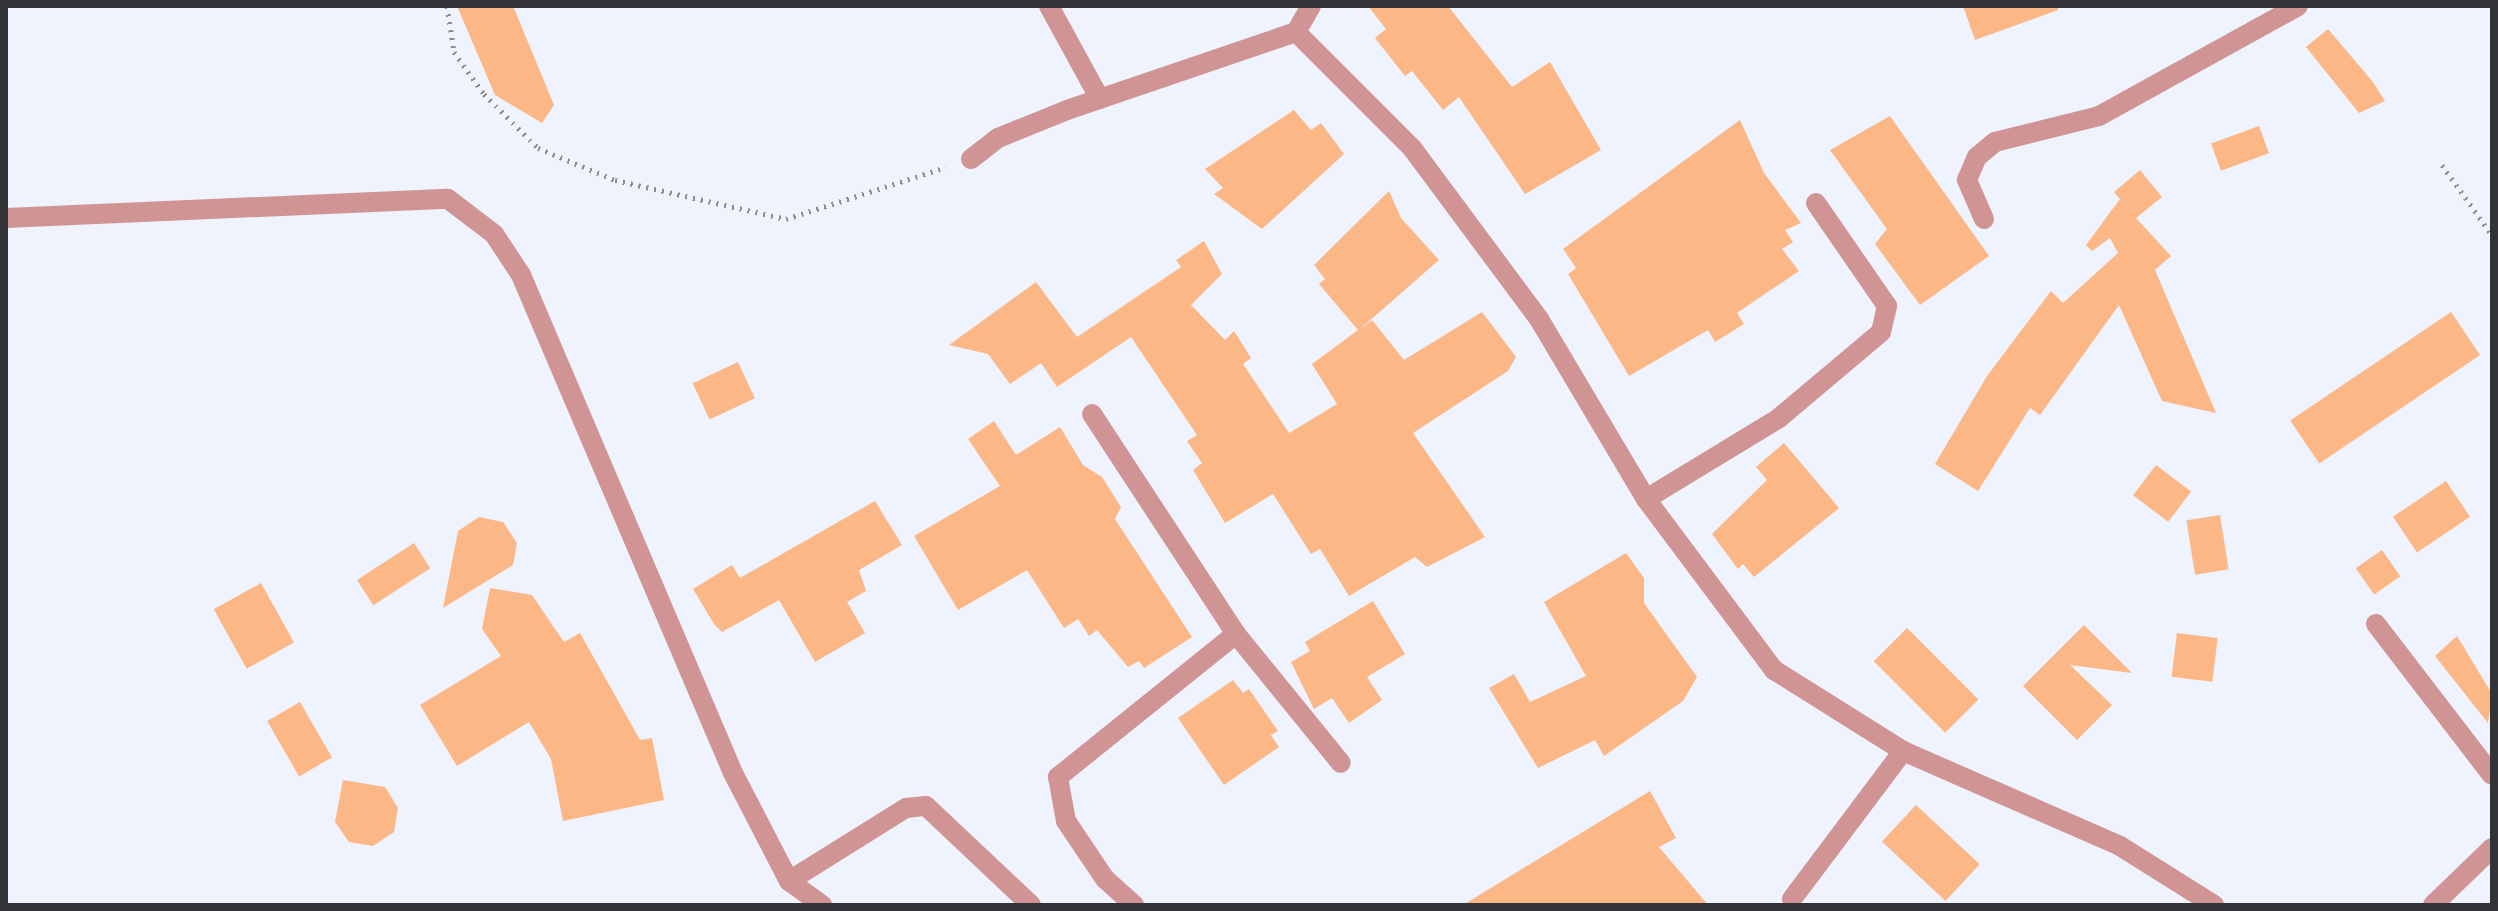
<!DOCTYPE html>
<style>
body{margin:0}
#map{position:relative;width:2498px;height:911px;overflow:hidden;background:#eef3fd;font-family:"PT Sans",sans-serif}
div>[style]{position:absolute}
.building>*{inset:0;background:#fcb787;transform-origin:0 0}
.path>*{height:5px;margin-top:-2.5px;transform-origin:0;background:repeating-linear-gradient(90deg,#8b8e95 0 2px,transparent 0 8px)}
.minor>*{height:20px;margin:-10px;padding:0 10px;transform-origin:10px;border-radius:10px;background:#d19495}
span{translate:-50% -50%;white-space:nowrap;text-align:center;line-height:1.15;-webkit-text-stroke:6px #fff;paint-order:stroke}
.frame{position:absolute;inset:0;border:8px solid #313337;pointer-events:none}
</style>
<div id="map">
<div class="building">
<i style="clip-path:polygon(457px 6px,513px 6px,554px 105px,542px 123px,495px 95px)"></i>
<i style="clip-path:polygon(1368px 6px,1448px 6px,1512px 87px,1550px 62px,1601px 150px,1525px 194px,1459px 97px,1443px 110px,1412px 71px,1405px 76px,1375px 38px,1386px 29px)"></i>
<i style="clip-path:polygon(1963px 6px,2058px 6px,2058px 10px,1975px 40px)"></i>
<i style="clip-path:polygon(2328px 29px,2373px 82px,2385px 101px,2359px 113px,2306px 47px)"></i>
<i style="clip-path:polygon(1294px 110px,1311px 130px,1321px 123px,1344px 154px,1262px 229px,1214px 194px,1223px 188px,1205px 169px)"></i>
<i style="clip-path:polygon(1890px 116px,1989px 256px,1920px 305px,1875px 244px,1887px 229px,1830px 150px)"></i>
<i style="clip-path:polygon(1740px 120px,1764px 173px,1801px 223px,1785px 230px,1793px 242px,1782px 249px,1799px 271px,1737px 313px,1744px 324px,1715px 342px,1708px 330px,1629px 376px,1568px 274px,1576px 268px,1563px 249px)"></i>
<i style="left:2259px;top:126px;width:29px;height:51px;rotate:70deg"></i>
<i style="clip-path:polygon(2140px 170px,2162px 197px,2136px 218px,2171px 256px,2155px 270px,2216px 413px,2162px 401px,2119px 305px,2040px 415px,2030px 408px,1978px 491px,1935px 464px,1987px 376px,2051px 291px,2063px 303px,2118px 253px,2110px 238px,2092px 251px,2086px 245px,2120px 199px,2114px 192px)"></i>
<i style="clip-path:polygon(1389px 191px,1401px 218px,1439px 260px,1359px 330px,1372px 320px,1404px 360px,1482px 312px,1516px 357px,1508px 371px,1413px 433px,1485px 537px,1427px 567px,1415px 557px,1349px 596px,1320px 549px,1311px 554px,1273px 494px,1225px 523px,1193px 470px,1202px 463px,1187px 441px,1197px 435px,1131px 337px,1057px 387px,1041px 363px,1010px 384px,988px 354px,949px 345px,1036px 282px,1077px 337px,1181px 267px,1176px 260px,1204px 241px,1222px 274px,1191px 305px,1225px 340px,1234px 331px,1251px 358px,1243px 364px,1289px 433px,1337px 404px,1312px 364px,1358px 330px,1319px 284px,1325px 279px,1314px 265px)"></i>
<i style="left:2451px;top:312px;width:52px;height:194px;rotate:56deg"></i>
<i style="left:738px;top:362px;width:40px;height:50px;rotate:65deg"></i>
<i style="clip-path:polygon(994px 421px,1016px 455px,1060px 427px,1083px 465px,1102px 477px,1121px 507px,1115px 519px,1192px 637px,1144px 668px,1139px 661px,1128px 667px,1097px 630px,1089px 636px,1078px 619px,1064px 628px,1027px 570px,958px 610px,914px 536px,1000px 486px,968px 439px)"></i>
<i style="clip-path:polygon(1784px 443px,1839px 508px,1754px 577px,1743px 564px,1738px 569px,1712px 534px,1767px 480px,1756px 467px)"></i>
<i style="left:2156px;top:465px;width:44px;height:38px;rotate:37deg"></i>
<i style="left:2446px;top:481px;width:43px;height:64px;rotate:56deg"></i>
<i style="clip-path:polygon(875px 501px,902px 545px,859px 570px,866px 591px,847px 602px,865px 633px,815px 662px,779px 600px,722px 632px,714px 624px,693px 589px,732px 565px,740px 578px)"></i>
<i style="left:2220px;top:515px;width:55px;height:34px;rotate:81deg"></i>
<i style="clip-path:polygon(479px 517px,503px 522px,517px 543px,513px 565px,443px 608px,458px 531px)"></i>
<i style="left:414px;top:543px;width:30px;height:68px;rotate:57deg"></i>
<i style="left:2382px;top:550px;width:32px;height:32px;rotate:55deg"></i>
<i style="clip-path:polygon(1626px 553px,1644px 578px,1644px 603px,1697px 677px,1683px 701px,1604px 756px,1595px 740px,1538px 768px,1489px 688px,1514px 674px,1530px 702px,1586px 676px,1544px 602px)"></i>
<i style="left:261px;top:583px;width:68px;height:54px;rotate:61deg"></i>
<i style="clip-path:polygon(490px 588px,532px 595px,564px 642px,580px 633px,640px 740px,652px 738px,664px 800px,563px 821px,551px 759px,529px 722px,457px 766px,420px 705px,501px 656px,482px 629px)"></i>
<i style="clip-path:polygon(1373px 601px,1405px 654px,1367px 677px,1382px 700px,1349px 723px,1332px 698px,1314px 709px,1291px 662px,1310px 651px,1305px 642px)"></i>
<i style="clip-path:polygon(2084px 625px,2132px 673px,2070px 665px,2112px 705px,2077px 740px,2023px 686px)"></i>
<i style="left:1907px;top:628px;width:101px;height:47px;rotate:45deg"></i>
<i style="left:2177px;top:633px;width:41px;height:44px;rotate:7deg"></i>
<i style="clip-path:polygon(2457px 636px,2492px 694px,2488px 723px,2435px 656px)"></i>
<i style="clip-path:polygon(1233px 680px,1243px 693px,1249px 689px,1278px 731px,1271px 735px,1279px 747px,1224px 785px,1178px 718px)"></i>
<i style="left:300px;top:702px;width:64px;height:38px;rotate:60deg"></i>
<i style="clip-path:polygon(343px 780px,385px 787px,398px 808px,394px 832px,373px 846px,349px 842px,335px 822px)"></i>
<i style="clip-path:polygon(1650px 791px,1676px 838px,1659px 847px,1708px 905px,1463px 905px)"></i>
<i style="left:1916px;top:805px;width:87px;height:50px;rotate:43deg"></i>
</div>
<div class="path">
<i style="left:447px;top:6px;width:47px;rotate:81.3deg"></i>
<i style="left:454px;top:52px;width:52px;rotate:54.5deg"></i>
<i style="left:484px;top:94px;width:76px;rotate:45deg"></i>
<i style="left:538px;top:148px;width:83px;rotate:22.6deg"></i>
<i style="left:615px;top:180px;width:175px;rotate:12.8deg"></i>
<i style="left:786px;top:219px;width:168px;rotate:-18deg"></i>
<i style="left:2442px;top:165px;width:86px;rotate:54.5deg"></i>
</div>
<div class="minor">
<i style="left:1049px;top:6px;width:106px;rotate:61.3deg"></i>
<i style="left:1296px;top:32px;width:164px;rotate:45deg"></i>
<i style="left:1412px;top:148px;width:213px;rotate:53.4deg"></i>
<i style="left:1539px;top:319px;width:209px;rotate:59.3deg"></i>
<i style="left:1646px;top:499px;width:214px;rotate:53.2deg"></i>
<i style="left:1774px;top:670px;width:152px;rotate:32.1deg"></i>
<i style="left:1903px;top:751px;width:237px;rotate:23.6deg"></i>
<i style="left:2120px;top:846px;width:111px;rotate:32.1deg"></i>
<i style="left:971px;top:159px;width:34px;rotate:-38deg"></i>
<i style="left:998px;top:138px;width:74px;rotate:-22.1deg"></i>
<i style="left:1067px;top:110px;width:242px;rotate:-18.8deg"></i>
<i style="left:1296px;top:32px;width:30px;rotate:-60deg"></i>
<i style="left:6px;top:218px;width:442px;rotate:-2.5deg"></i>
<i style="left:448px;top:199px;width:58px;rotate:37.3deg"></i>
<i style="left:494px;top:234px;width:49px;rotate:56.6deg"></i>
<i style="left:521px;top:275px;width:541px;rotate:66.94deg"></i>
<i style="left:733px;top:773px;width:122px;rotate:62.6deg"></i>
<i style="left:789px;top:881px;width:41px;rotate:36deg"></i>
<i style="left:1984px;top:219px;width:43px;rotate:-113.6deg"></i>
<i style="left:1967px;top:180px;width:25px;rotate:-67deg"></i>
<i style="left:1977px;top:157px;width:23px;rotate:-40deg"></i>
<i style="left:1995px;top:142px;width:107px;rotate:-14deg"></i>
<i style="left:2099px;top:116px;width:227px;rotate:-28.9deg"></i>
<i style="left:1092px;top:414px;width:263px;rotate:56.8deg"></i>
<i style="left:1236px;top:634px;width:166px;rotate:50.9deg"></i>
<i style="left:1646px;top:499px;width:156px;rotate:-31.3deg"></i>
<i style="left:1779px;top:418px;width:133px;rotate:-40.1deg"></i>
<i style="left:1881px;top:332px;width:27px;rotate:-77deg"></i>
<i style="left:1887px;top:306px;width:125px;rotate:-124.6deg"></i>
<i style="left:2376px;top:624px;width:190px;rotate:52.5deg"></i>
<i style="left:789px;top:881px;width:138px;rotate:-32deg"></i>
<i style="left:906px;top:808px;width:20px;rotate:-6deg"></i>
<i style="left:926px;top:806px;width:144px;rotate:43.3deg"></i>
<i style="left:1792px;top:899px;width:185px;rotate:-53.1deg"></i>
<i style="left:1134px;top:905px;width:39px;rotate:-138deg"></i>
<i style="left:1105px;top:879px;width:70px;rotate:-123.9deg"></i>
<i style="left:1066px;top:821px;width:45px;rotate:-100.3deg"></i>
<i style="left:1058px;top:777px;width:228px;rotate:-38.8deg"></i>
<i style="left:2433px;top:905px;width:82px;rotate:-44deg"></i>
</div>
<div class="frame"></div>
</div>
